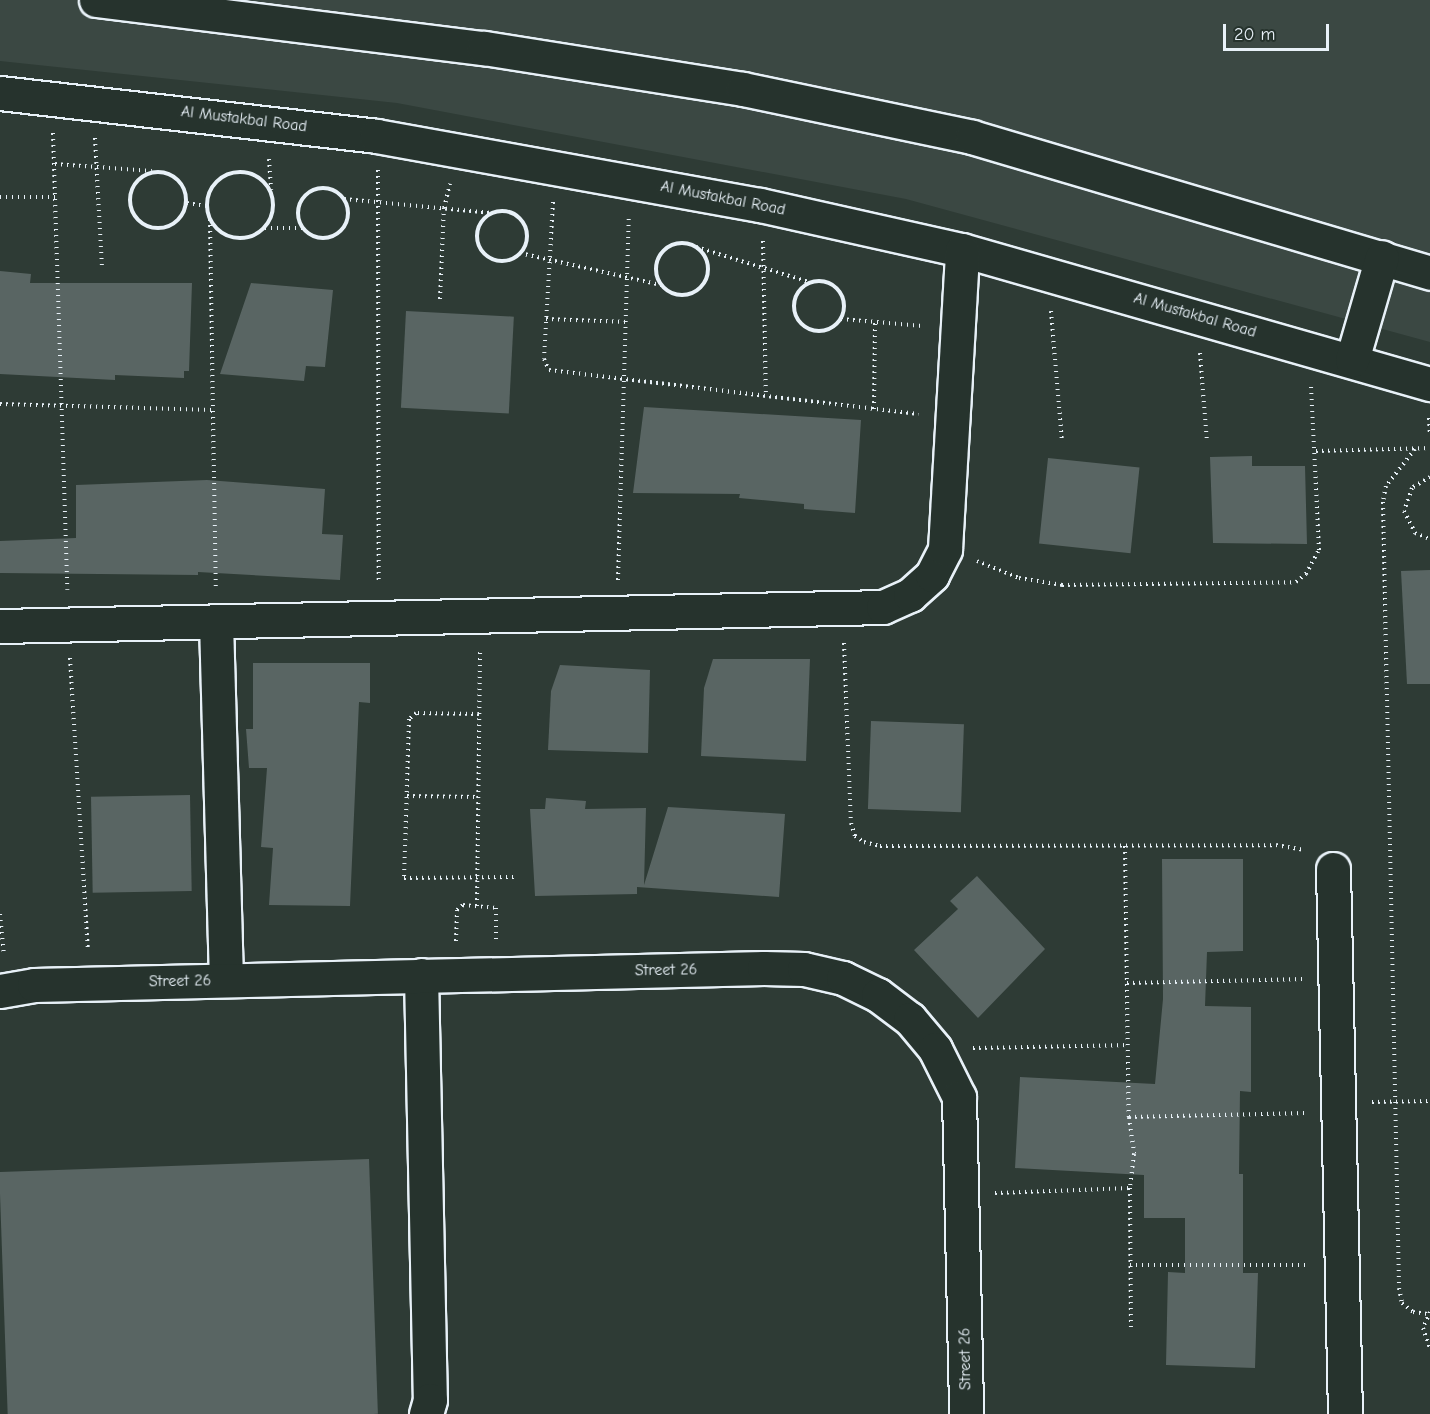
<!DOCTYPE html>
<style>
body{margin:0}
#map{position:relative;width:1430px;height:1414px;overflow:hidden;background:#2e3b35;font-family:"Comic Neue",sans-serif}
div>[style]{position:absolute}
.built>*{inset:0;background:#3b4843}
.building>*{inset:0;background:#596563;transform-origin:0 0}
.path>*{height:4px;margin-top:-2px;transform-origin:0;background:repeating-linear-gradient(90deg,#e8f1f8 0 1.5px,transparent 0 6px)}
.path>.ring{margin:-2px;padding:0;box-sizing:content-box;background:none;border:4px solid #e8f1f8;border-radius:50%}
.roads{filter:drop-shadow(2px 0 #e8f1f8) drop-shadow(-2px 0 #e8f1f8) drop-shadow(0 2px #e8f1f8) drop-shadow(0 -2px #e8f1f8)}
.minor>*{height:33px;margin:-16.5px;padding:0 16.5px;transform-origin:16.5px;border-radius:16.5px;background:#26332d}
span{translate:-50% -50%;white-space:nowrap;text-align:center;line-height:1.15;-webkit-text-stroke:6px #26332d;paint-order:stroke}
.street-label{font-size:16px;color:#e8f1f8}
.scale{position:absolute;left:1223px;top:24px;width:106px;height:27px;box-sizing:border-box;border:3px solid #e8f1f8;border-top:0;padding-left:8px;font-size:18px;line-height:21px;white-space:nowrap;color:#e8f1f8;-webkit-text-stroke:4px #26332d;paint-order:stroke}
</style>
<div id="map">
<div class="built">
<i style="clip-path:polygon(0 0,1430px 0,1430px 342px,906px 199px,397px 103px,0 61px)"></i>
</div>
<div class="building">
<i style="clip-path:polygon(0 271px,31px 274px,30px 283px,192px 283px,189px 371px,184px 371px,184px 378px,115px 375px,115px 380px,0 374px)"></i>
<i style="clip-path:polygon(251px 283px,333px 290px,325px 367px,306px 366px,304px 381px,220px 374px)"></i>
<i style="left:406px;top:311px;width:108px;height:97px;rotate:3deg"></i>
<i style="clip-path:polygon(644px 407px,861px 420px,855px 513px,804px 509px,804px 504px,739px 498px,740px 494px,633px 493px)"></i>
<i style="clip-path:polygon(1252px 456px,1252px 466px,1305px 466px,1307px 544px,1213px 543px,1210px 457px)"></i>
<i style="left:1048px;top:458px;width:92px;height:86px;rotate:6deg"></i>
<i style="clip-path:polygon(207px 480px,325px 489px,322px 534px,343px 535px,340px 580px,198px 572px,198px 575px,0 573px,0 541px,76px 538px,76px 485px)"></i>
<i style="clip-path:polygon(1430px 570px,1430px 684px,1407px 684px,1401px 571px)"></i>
<i style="clip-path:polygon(713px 659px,810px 659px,806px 761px,701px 756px,704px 688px)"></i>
<i style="clip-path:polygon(253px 663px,370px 663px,370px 703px,359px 702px,350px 906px,269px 905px,273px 848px,261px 847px,267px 768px,249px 768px,246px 729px,253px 729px)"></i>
<i style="clip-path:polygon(560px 665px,650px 670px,648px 753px,548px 750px,551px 691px)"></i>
<i style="left:871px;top:721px;width:93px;height:88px;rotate:2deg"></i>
<i style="left:190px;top:795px;width:96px;height:99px;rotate:89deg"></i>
<i style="clip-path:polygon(546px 798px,586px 801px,585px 809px,646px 808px,644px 885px,668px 807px,785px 814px,779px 897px,637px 887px,637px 894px,535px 896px,530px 809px,545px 809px)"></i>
<i style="clip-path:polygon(1162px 859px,1243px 859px,1243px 951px,1207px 952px,1205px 1006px,1251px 1007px,1251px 1092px,1240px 1091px,1239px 1174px,1243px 1174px,1243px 1273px,1258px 1273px,1255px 1368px,1166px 1365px,1168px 1272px,1185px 1273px,1185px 1218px,1144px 1218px,1144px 1175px,1015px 1168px,1020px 1077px,1155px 1084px,1163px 999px)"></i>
<i style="clip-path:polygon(977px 876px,1045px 949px,978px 1018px,914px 950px,958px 909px,950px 901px)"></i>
<i style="left:369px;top:1159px;width:255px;height:370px;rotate:88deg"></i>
</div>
<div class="path">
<i style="left:53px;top:133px;width:457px;rotate:88.2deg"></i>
<i style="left:95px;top:138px;width:128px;rotate:86.9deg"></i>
<i style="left:269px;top:159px;width:31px;rotate:86deg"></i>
<i style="left:55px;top:164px;width:97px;rotate:4.1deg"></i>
<i style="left:378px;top:170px;width:412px;rotate:89.9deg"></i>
<i class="ring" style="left:130px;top:172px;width:52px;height:52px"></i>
<i class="ring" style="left:207px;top:172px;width:62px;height:62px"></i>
<i class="ring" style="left:298px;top:188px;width:46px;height:46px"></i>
<i style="left:0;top:197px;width:56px"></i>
<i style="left:344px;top:199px;width:149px;rotate:5.4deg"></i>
<i style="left:553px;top:202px;width:157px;rotate:93.3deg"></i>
<i style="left:544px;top:359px;width:12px;rotate:66deg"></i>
<i style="left:549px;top:370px;width:372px;rotate:6.8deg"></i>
<i style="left:187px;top:203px;width:20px;rotate:9deg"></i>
<i class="ring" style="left:477px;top:211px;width:46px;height:46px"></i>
<i style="left:210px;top:219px;width:368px;rotate:89.1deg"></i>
<i style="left:265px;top:228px;width:38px"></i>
<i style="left:763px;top:241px;width:155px;rotate:88.9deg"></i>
<i class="ring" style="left:656px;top:243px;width:48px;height:48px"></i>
<i style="left:696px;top:247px;width:118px;rotate:17.2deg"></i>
<i style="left:520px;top:253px;width:145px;rotate:12.8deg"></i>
<i class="ring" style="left:794px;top:281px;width:46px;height:46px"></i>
<i style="left:440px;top:299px;width:91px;rotate:-87.5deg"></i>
<i style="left:444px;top:208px;width:25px;rotate:-76deg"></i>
<i style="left:1051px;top:311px;width:131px;rotate:85.2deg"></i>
<i style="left:546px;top:319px;width:81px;rotate:2.1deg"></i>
<i style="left:841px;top:319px;width:82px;rotate:4.9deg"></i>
<i style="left:1200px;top:353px;width:89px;rotate:85.5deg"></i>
<i style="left:0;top:404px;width:213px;rotate:1.6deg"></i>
<i style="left:874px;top:409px;width:87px;rotate:-89.3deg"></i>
<i style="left:1429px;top:418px;width:17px;rotate:87deg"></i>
<i style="left:1415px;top:449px;width:47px;rotate:128.1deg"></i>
<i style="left:1386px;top:486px;width:16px;rotate:101deg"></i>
<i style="left:1383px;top:502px;width:786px;rotate:88.83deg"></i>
<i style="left:1399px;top:1288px;width:15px;rotate:79deg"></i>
<i style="left:1402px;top:1303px;width:14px;rotate:39deg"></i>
<i style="left:1413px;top:1312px;width:15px;rotate:8deg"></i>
<i style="left:1316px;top:451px;width:114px;rotate:-1.5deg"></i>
<i style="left:1430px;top:477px;width:21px;rotate:149deg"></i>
<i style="left:1412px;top:488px;width:24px;rotate:109deg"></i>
<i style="left:1404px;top:511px;width:25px;rotate:63deg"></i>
<i style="left:1415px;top:533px;width:16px;rotate:22deg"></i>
<i style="left:977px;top:561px;width:45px;rotate:22deg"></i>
<i style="left:1019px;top:578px;width:44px;rotate:9.2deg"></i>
<i style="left:1062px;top:585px;width:234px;rotate:-0.7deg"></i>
<i style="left:1296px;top:582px;width:13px;rotate:-39deg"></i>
<i style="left:1306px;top:574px;width:27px;rotate:-62deg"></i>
<i style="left:1319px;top:550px;width:166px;rotate:-92.8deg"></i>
<i style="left:618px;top:580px;width:364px;rotate:-88.3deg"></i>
<i style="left:844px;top:643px;width:180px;rotate:87.8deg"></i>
<i style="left:851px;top:823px;width:14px;rotate:73deg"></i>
<i style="left:855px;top:836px;width:11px;rotate:34deg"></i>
<i style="left:864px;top:842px;width:16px;rotate:14deg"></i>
<i style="left:880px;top:846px;width:396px;rotate:-0.1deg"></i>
<i style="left:1276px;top:845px;width:29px;rotate:10deg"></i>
<i style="left:70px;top:658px;width:293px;rotate:86.5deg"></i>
<i style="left:479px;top:714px;width:63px;rotate:-179.1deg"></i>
<i style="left:416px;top:713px;width:9px;rotate:139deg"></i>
<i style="left:409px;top:719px;width:159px;rotate:91.8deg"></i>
<i style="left:404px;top:878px;width:114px;rotate:-0.5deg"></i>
<i style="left:407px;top:796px;width:71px;rotate:0.8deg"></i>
<i style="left:1125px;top:846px;width:271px;rotate:89.2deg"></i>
<i style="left:1129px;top:1117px;width:37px;rotate:82deg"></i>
<i style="left:1134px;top:1154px;width:34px;rotate:97deg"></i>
<i style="left:1130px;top:1188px;width:139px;rotate:89.6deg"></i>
<i style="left:477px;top:906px;width:257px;rotate:-89.3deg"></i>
<i style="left:0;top:914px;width:41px;rotate:84.4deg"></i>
<i style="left:456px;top:941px;width:31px;rotate:-88deg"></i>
<i style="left:457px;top:910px;width:8px;rotate:-40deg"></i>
<i style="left:463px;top:905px;width:33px;rotate:5deg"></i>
<i style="left:496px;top:908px;width:31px;rotate:90deg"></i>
<i style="left:1127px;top:983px;width:176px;rotate:-1.3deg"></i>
<i style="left:973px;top:1048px;width:155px;rotate:-1.1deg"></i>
<i style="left:1372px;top:1102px;width:58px;rotate:-1deg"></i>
<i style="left:1129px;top:1117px;width:176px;rotate:-1.3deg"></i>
<i style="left:995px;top:1193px;width:135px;rotate:-2.1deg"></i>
<i style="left:1130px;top:1265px;width:177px"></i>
<i style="left:1430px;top:1312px;width:17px;rotate:114deg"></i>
<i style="left:1423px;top:1328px;width:21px;rotate:71deg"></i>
</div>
<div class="roads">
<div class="minor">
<i style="left:96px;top:0;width:391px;rotate:7.1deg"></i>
<i style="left:484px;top:48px;width:262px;rotate:9deg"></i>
<i style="left:743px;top:89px;width:234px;rotate:11.8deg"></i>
<i style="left:972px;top:137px;width:478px;rotate:16.5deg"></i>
<i style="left:0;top:93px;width:378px;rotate:6.5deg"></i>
<i style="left:376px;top:136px;width:390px;rotate:10.2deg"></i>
<i style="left:760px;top:205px;width:207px;rotate:12.6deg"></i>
<i style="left:962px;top:250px;width:487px;rotate:16deg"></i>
<i style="left:1352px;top:360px;width:107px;rotate:-73.8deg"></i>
<i style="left:216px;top:622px;width:358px;rotate:88.4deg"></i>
<i style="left:0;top:626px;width:883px;rotate:-1.23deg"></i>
<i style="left:883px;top:607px;width:30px;rotate:-24deg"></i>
<i style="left:910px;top:595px;width:30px;rotate:-42deg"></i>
<i style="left:932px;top:575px;width:29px;rotate:-63deg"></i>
<i style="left:945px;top:549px;width:299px;rotate:-86.7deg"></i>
<i style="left:1333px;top:869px;width:545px;rotate:88.74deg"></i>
<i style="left:421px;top:975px;width:425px;rotate:88.8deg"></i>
<i style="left:430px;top:1400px;width:15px;rotate:106deg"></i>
<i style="left:0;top:991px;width:35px;rotate:-10deg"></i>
<i style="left:34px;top:985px;width:730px;rotate:-1.33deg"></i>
<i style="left:764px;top:968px;width:40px;rotate:1.4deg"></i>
<i style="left:804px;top:969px;width:40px;rotate:13deg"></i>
<i style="left:843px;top:978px;width:39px;rotate:26deg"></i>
<i style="left:878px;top:995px;width:40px;rotate:37deg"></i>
<i style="left:910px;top:1019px;width:39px;rotate:50deg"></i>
<i style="left:935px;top:1049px;width:54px;rotate:63.4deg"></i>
<i style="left:959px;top:1097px;width:317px;rotate:88.7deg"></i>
</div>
</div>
<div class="street-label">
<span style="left:244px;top:119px;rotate:7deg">Al Mustakbal Road</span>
<span style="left:723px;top:198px;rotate:11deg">Al Mustakbal Road</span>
<span style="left:1195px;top:315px;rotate:16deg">Al Mustakbal Road</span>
<span style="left:666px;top:970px;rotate:-1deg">Street 26</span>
<span style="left:180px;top:981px;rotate:-1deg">Street 26</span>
<span style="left:965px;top:1359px;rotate:-91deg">Street 26</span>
</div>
<div class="scale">20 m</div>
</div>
